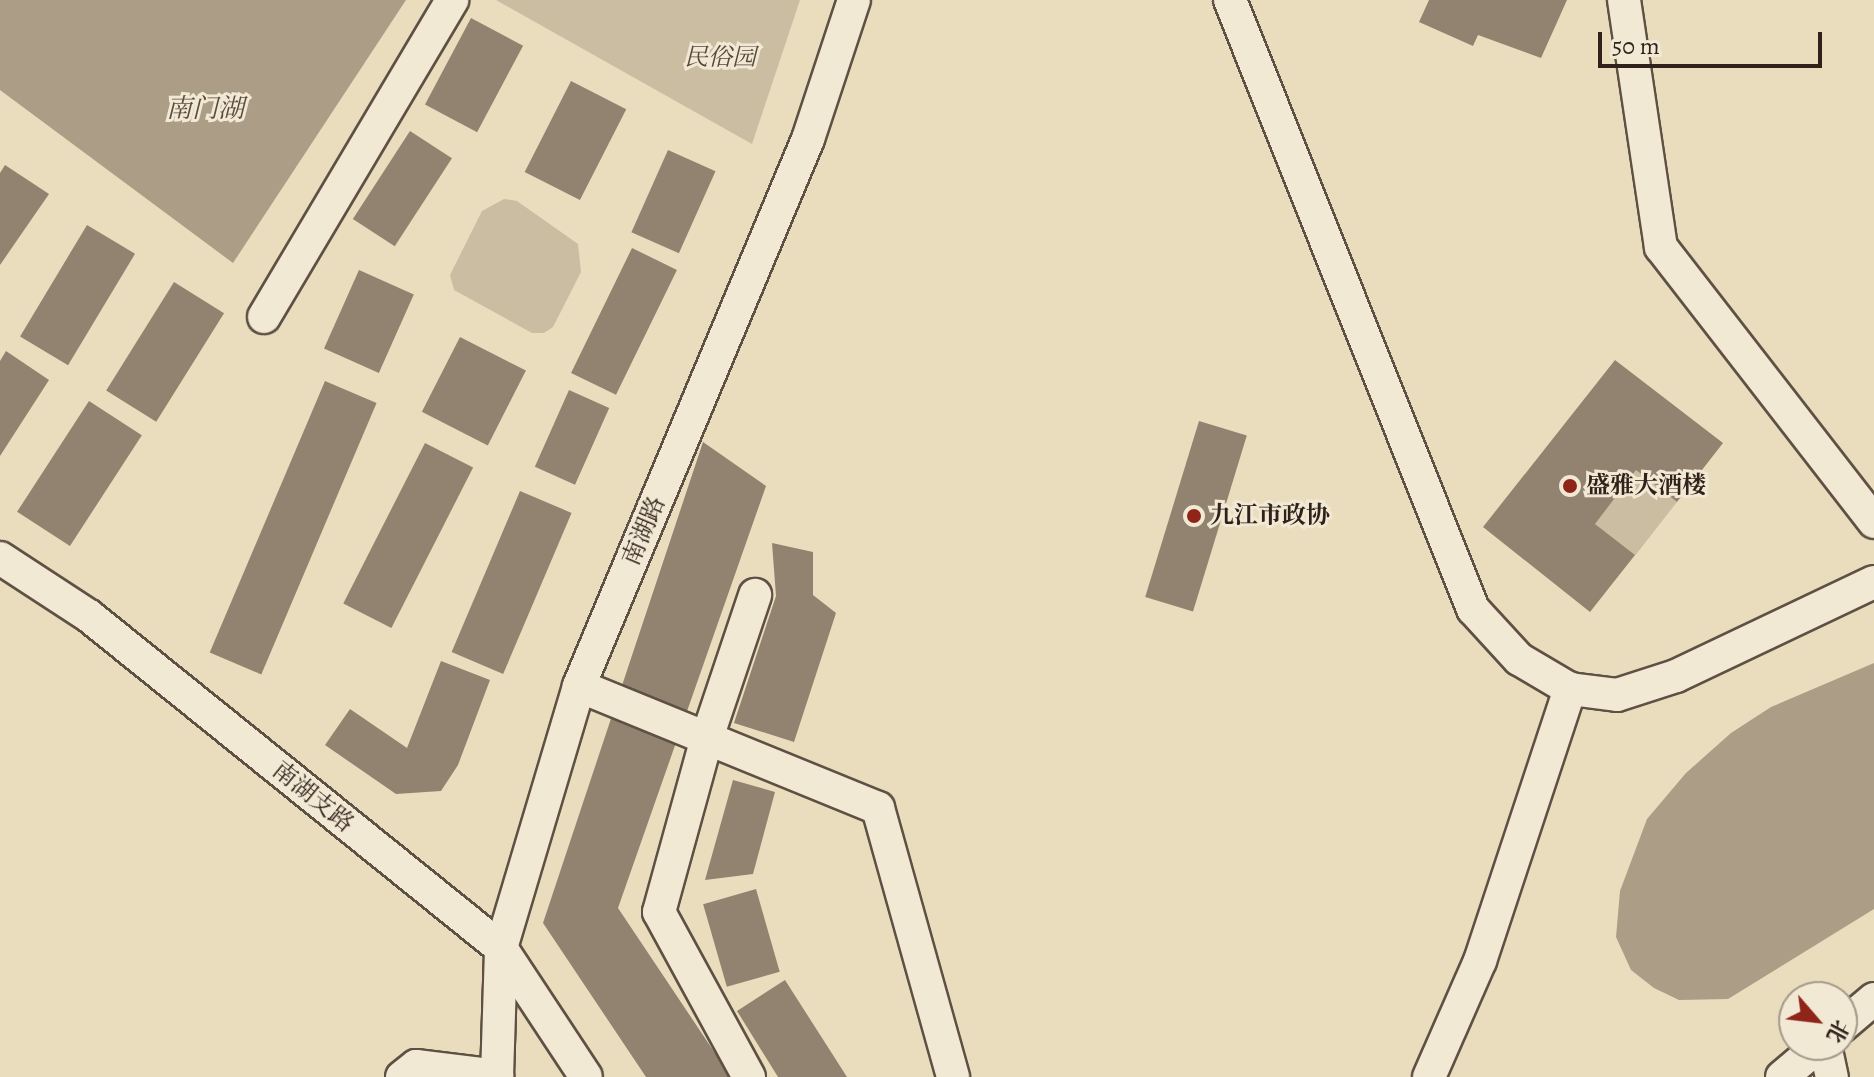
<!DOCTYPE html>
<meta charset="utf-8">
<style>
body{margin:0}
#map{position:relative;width:1874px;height:1077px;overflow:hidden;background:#eaddbd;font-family:Alegreya,"Noto Serif SC",serif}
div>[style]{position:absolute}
.green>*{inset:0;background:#cbbda1;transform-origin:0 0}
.water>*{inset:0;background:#ab9d86}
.building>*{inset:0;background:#91836f;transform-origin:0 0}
.roads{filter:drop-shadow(2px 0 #5f5044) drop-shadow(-2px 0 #5f5044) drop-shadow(0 2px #5f5044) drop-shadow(0 -2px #5f5044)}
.minor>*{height:32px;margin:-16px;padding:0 16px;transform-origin:16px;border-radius:16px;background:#f1e9d4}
.dots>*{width:22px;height:22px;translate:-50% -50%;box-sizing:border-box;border:4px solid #f1e9d4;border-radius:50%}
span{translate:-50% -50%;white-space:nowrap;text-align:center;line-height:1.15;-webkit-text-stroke:6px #f1e9d4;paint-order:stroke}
.park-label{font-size:24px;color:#58483c;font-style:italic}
.poi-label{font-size:24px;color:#31211b;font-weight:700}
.left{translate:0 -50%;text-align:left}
.street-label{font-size:24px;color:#31211b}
.water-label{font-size:26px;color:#5c4c40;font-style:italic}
.north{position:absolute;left:1778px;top:981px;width:80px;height:80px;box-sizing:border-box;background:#f1e9d4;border:2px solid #a4998a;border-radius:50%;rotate:118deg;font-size:22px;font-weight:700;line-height:32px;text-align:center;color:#31211b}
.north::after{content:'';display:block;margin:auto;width:28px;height:36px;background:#8f2418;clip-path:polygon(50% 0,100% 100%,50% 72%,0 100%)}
.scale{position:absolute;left:1598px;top:32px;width:224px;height:36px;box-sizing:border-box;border:4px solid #31211b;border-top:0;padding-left:10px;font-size:24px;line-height:28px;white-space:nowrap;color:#31211b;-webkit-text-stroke:6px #f1e9d4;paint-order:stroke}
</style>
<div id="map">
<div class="green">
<i style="clip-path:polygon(496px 0,800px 0,752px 144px)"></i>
<i style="clip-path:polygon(504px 199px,517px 201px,578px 244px,581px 272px,553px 327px,544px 333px,532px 333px,454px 290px,450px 275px,482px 211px)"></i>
<i style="left:1636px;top:470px;width:52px;height:68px;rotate:38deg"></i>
</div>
<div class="water">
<i style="clip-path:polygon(0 0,406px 0,233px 263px,0 90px)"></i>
<i style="clip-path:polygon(1874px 663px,1874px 909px,1728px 999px,1679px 1000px,1654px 988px,1631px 970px,1616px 937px,1620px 891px,1647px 819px,1686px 773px,1731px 733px,1771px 707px)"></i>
</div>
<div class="building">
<i style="clip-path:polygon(1429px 0,1567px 0,1541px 58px,1478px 35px,1473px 46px,1419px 22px)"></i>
<i style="left:471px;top:18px;width:59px;height:98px;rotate:28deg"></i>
<i style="left:571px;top:81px;width:62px;height:102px;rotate:27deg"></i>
<i style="left:410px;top:131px;width:50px;height:105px;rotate:33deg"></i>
<i style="left:668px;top:150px;width:52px;height:90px;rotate:24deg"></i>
<i style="clip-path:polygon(5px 165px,49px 194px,0 265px,0 173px)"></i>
<i style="left:87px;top:225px;width:56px;height:130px;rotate:31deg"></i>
<i style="left:632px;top:248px;width:50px;height:139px;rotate:26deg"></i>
<i style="left:359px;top:270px;width:60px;height:86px;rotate:24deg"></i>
<i style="left:174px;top:282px;width:59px;height:128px;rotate:32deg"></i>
<i style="left:460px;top:337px;width:74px;height:84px;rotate:27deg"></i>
<i style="clip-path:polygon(6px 351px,49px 380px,0 456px,0 361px)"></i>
<i style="clip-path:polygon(1615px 360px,1723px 443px,1677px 502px,1636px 470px,1595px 524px,1635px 555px,1590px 612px,1483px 527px)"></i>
<i style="left:325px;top:381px;width:56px;height:295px;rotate:23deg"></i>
<i style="left:569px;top:390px;width:44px;height:84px;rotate:24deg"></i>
<i style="left:89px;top:401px;width:63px;height:132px;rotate:33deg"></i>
<i style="left:1199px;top:421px;width:50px;height:184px;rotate:17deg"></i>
<i style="clip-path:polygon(703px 442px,766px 486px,618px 908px,731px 1077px,646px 1077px,543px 923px)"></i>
<i style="left:425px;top:443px;width:54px;height:180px;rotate:27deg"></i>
<i style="left:520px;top:491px;width:56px;height:175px;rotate:23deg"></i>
<i style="clip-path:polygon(772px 543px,813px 552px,813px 595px,836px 613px,794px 742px,734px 723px,776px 596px)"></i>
<i style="clip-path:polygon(441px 661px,490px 680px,458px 765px,441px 791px,396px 794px,325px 745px,350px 709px,407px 748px)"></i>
<i style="clip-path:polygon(733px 780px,775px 792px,753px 874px,705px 880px)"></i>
<i style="left:756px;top:889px;width:86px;height:55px;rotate:74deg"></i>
<i style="clip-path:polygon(785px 980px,847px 1077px,778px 1077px,737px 1011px)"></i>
</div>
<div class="roads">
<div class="minor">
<i style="left:1230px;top:0;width:656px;rotate:68.25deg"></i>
<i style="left:1473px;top:609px;width:68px;rotate:47.4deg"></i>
<i style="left:1519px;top:659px;width:59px;rotate:30.5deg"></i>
<i style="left:1570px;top:689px;width:47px;rotate:7.3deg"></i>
<i style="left:1617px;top:695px;width:62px;rotate:-17.9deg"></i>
<i style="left:1676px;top:676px;width:219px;rotate:-25.4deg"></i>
<i style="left:1624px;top:0;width:250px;rotate:81.5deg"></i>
<i style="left:1661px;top:247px;width:348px;rotate:52.2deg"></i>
<i style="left:264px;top:317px;width:369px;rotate:-59.3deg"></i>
<i style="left:0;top:558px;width:106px;rotate:33.1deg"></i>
<i style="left:89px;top:616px;width:529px;rotate:38.86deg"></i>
<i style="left:501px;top:948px;width:154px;rotate:56.6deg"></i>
<i style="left:579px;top:686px;width:323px;rotate:22.2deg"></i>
<i style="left:878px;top:808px;width:279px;rotate:74.4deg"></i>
<i style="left:1842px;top:1026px;width:42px;rotate:-40.2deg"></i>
<i style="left:1825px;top:1045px;width:33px;rotate:78deg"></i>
<i style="left:402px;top:1077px;width:18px;rotate:-38deg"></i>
<i style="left:416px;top:1066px;width:82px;rotate:7deg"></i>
<i style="left:497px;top:1077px;width:129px;rotate:-88.2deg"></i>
<i style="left:501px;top:948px;width:273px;rotate:-73.4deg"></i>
<i style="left:579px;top:686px;width:593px;rotate:-67.28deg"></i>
<i style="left:808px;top:139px;width:146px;rotate:-71.7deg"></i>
<i style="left:749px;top:1077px;width:188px;rotate:-118.6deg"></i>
<i style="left:659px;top:912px;width:180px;rotate:-74.6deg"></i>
<i style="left:707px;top:738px;width:151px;rotate:-71.4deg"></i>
<i style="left:1429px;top:1077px;width:127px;rotate:-66.3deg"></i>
<i style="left:1480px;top:961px;width:287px;rotate:-71.7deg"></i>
<i style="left:1782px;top:1077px;width:50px;rotate:-40.1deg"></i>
</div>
</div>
<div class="dots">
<i style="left:1570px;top:486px;background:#8f2418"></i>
<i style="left:1194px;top:516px;background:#8f2418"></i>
</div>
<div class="park-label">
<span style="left:720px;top:58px">民俗园</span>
</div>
<div class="poi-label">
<span class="left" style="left:1586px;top:486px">盛雅大酒楼</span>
<span class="left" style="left:1210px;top:516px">九江市政协</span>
</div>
<div class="street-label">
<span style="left:644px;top:531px;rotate:-67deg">南湖路</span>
<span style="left:313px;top:797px;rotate:39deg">南湖支路</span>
</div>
<div class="water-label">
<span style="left:205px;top:109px">南门湖</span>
</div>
<div class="north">北</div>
<div class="scale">50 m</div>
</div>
